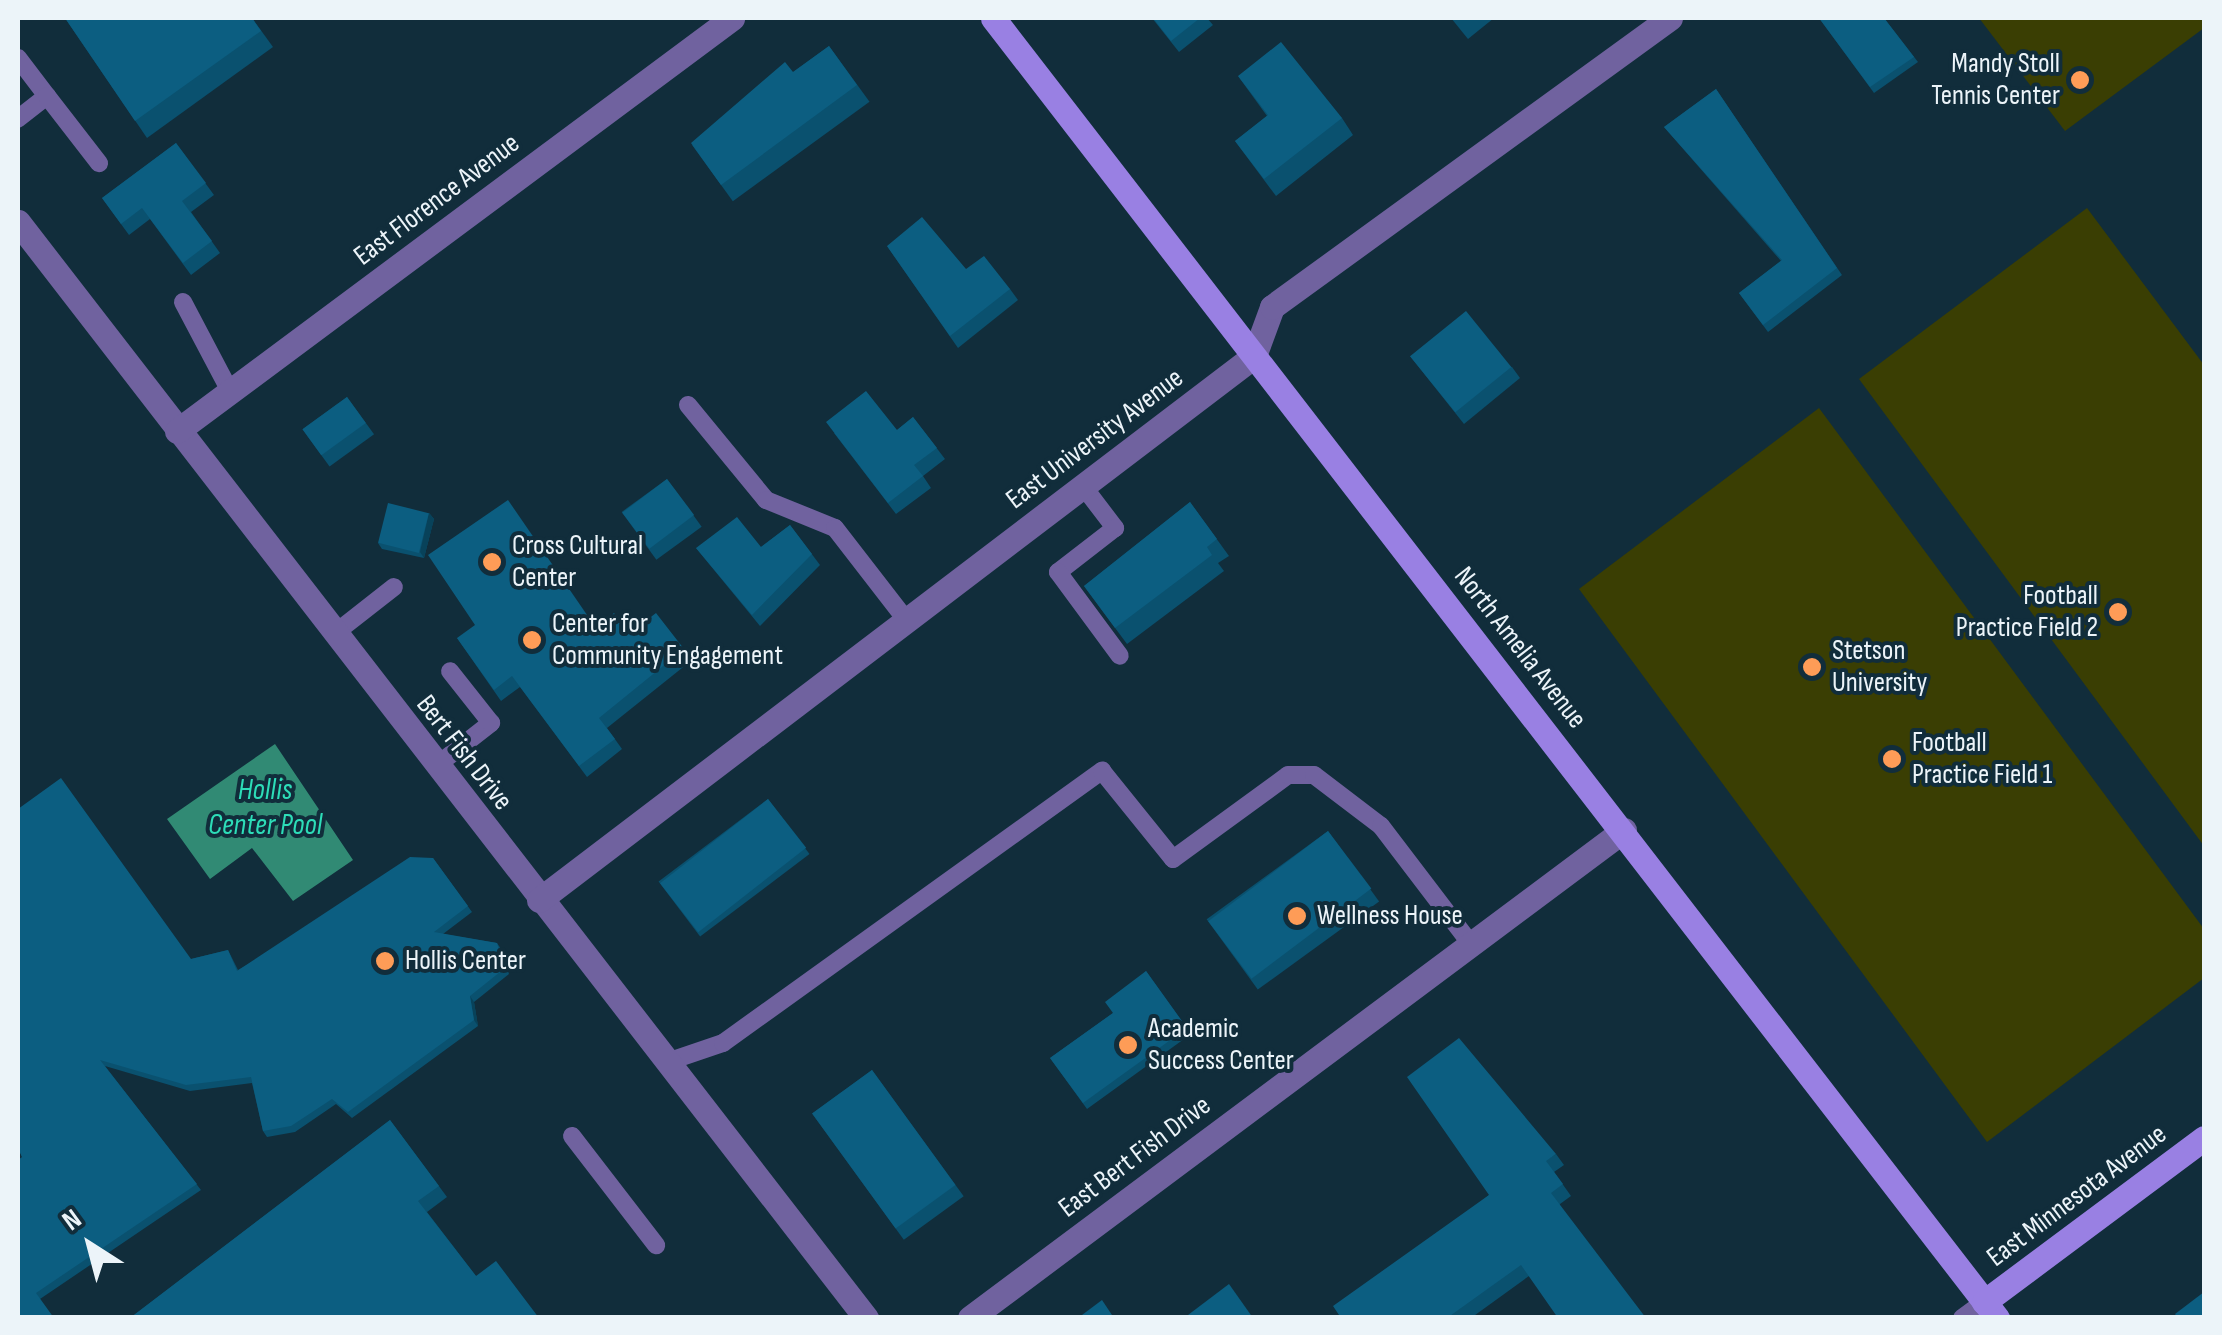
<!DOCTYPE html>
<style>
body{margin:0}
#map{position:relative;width:2222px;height:1335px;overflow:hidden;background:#112d3b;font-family:"Sofia Sans Condensed",sans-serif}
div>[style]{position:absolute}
.green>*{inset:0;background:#3a3e03}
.water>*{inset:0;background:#318a74}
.lane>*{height:18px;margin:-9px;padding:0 9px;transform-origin:9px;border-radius:9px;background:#70629f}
.street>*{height:25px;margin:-12.5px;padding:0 12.5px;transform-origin:12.5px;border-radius:12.5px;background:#70629f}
.secondary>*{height:25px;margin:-12.5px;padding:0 12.5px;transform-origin:12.5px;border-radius:12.5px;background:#9980e3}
.wall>*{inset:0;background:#0a516f;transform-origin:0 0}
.shaded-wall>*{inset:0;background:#08425a}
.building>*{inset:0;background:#0c5e81;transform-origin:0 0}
.dots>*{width:28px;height:28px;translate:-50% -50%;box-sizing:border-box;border:5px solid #112d3b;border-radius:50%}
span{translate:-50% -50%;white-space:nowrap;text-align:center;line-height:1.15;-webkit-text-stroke:8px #112d3b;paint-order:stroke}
.poi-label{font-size:28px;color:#ecf4f9}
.right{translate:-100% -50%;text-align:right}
.left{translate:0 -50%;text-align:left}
.street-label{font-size:28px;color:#ecf4f9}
.water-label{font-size:30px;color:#2dddb8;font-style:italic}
.frame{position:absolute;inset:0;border:20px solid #ecf4f9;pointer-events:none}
.north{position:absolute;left:40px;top:1195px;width:100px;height:100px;-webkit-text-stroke:8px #112d3b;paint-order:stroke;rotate:324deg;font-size:28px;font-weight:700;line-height:40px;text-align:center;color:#ecf4f9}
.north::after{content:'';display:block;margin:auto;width:35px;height:45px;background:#ecf4f9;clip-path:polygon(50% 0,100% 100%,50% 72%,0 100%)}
</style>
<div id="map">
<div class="green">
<i style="clip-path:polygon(1979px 18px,2204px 18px,2204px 28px,2065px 131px)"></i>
<i style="clip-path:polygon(2087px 208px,2204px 365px,2204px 846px,1859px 379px)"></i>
<i style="clip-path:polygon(1819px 408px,2204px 929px,2204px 978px,1987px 1142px,1579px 589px)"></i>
</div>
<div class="water">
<i style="clip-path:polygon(275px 744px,353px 860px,293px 901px,252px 848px,210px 879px,167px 819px)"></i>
</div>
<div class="lane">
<i style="left:18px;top:58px;width:48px;rotate:52.7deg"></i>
<i style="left:47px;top:96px;width:37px;rotate:142deg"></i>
<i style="left:47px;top:96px;width:85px;rotate:52.2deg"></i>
<i style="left:183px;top:302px;width:101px;rotate:62.2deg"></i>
<i style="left:688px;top:405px;width:123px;rotate:50.6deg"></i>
<i style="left:766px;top:500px;width:74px;rotate:22.1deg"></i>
<i style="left:835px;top:528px;width:118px;rotate:52.3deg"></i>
<i style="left:1083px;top:486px;width:53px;rotate:52.7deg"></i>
<i style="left:1115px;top:528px;width:72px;rotate:142.3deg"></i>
<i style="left:1058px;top:572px;width:104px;rotate:53.6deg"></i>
<i style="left:334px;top:634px;width:76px;rotate:-38.1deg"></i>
<i style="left:436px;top:766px;width:70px;rotate:-38deg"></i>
<i style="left:491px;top:723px;width:66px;rotate:-128.3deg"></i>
<i style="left:667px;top:1062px;width:59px;rotate:-18.7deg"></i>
<i style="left:723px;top:1043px;width:467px;rotate:-35.7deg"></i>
<i style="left:1102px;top:771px;width:113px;rotate:51.1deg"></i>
<i style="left:1173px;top:859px;width:142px;rotate:-36.1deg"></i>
<i style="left:1288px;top:775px;width:26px"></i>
<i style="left:1314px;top:775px;width:84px;rotate:37.3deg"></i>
<i style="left:1381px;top:826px;width:148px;rotate:52.7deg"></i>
<i style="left:572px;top:1136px;width:138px;rotate:52.4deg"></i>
<i style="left:1962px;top:1318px;width:27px;rotate:-36deg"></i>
</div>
<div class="street">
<i style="left:18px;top:222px;width:1386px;rotate:52.27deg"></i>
<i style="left:177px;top:431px;width:692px;rotate:-36.65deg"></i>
<i style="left:539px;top:900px;width:898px;rotate:-37.27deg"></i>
<i style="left:1254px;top:356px;width:52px;rotate:-69.8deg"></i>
<i style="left:1272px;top:307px;width:492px;rotate:-36deg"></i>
<i style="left:970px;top:1318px;width:816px;rotate:-36.73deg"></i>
</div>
<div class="secondary">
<i style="left:993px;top:18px;width:1643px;rotate:52.32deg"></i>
<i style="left:1984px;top:1302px;width:274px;rotate:-36.7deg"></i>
</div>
<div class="wall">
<i style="clip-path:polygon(65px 18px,252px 18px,273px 47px,147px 138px)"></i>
<i style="clip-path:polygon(1152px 18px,1207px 18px,1213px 25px,1179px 52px)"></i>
<i style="clip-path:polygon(1451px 18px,1494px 18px,1468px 39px)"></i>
<i style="clip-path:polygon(1819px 18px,1884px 18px,1918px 62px,1874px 93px)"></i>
<i style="left:829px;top:46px;width:69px;height:169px;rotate:54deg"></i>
<i style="clip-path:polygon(1238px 76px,1342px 118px,1353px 135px,1276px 196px,1235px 141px,1267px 116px)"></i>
<i style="clip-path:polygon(1716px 89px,1842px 275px,1768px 332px,1739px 293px,1781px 261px,1664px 127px)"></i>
<i style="clip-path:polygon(176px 143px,214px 195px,191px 212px,220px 253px,191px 275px,150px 219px,129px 235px,102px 198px)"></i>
<i style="clip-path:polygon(887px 246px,966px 269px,1010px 289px,1018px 300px,958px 348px)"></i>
<i style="clip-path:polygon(1410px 356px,1512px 367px,1520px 378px,1464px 424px)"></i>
<i style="left:347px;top:397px;width:46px;height:55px;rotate:54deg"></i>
<i style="clip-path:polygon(913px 417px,945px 459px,923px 476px,931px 488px,896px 514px,834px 433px,897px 430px)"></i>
<i style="left:667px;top:479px;width:59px;height:56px;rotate:54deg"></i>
<i style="clip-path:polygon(1190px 502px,1229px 556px,1218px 563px,1224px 571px,1127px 644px,1084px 586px)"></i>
<i style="clip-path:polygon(429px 513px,434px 519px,424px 558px,382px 549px,378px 543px)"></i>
<i style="clip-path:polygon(790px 525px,820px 565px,760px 626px,696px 548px,761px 547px)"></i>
<i style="clip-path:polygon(596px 628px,630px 633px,684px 649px,692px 660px,607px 728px,622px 749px,587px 777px,520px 687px,501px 701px,457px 638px)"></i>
<i style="left:768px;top:799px;width:69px;height:137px;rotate:53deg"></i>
<i style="left:1328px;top:831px;width:87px;height:150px;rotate:54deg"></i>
<i style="clip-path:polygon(433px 858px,472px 912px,443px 934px,497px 943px,501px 949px,509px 974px,474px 1002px,478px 1026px,352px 1118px,336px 1104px,295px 1132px,267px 1137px,263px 1131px,252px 1083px,190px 1091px,105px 1066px,201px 1190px,40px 1299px,18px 1318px,22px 1157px,18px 1148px,191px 959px,228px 950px,238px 970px)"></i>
<i style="clip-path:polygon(1146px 971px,1191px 1034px,1087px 1109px,1050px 1058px,1113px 1013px)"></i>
<i style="left:872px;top:1070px;width:156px;height:74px;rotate:54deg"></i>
<i style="clip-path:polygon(390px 1120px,447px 1197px,427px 1212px,476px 1276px,130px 1318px)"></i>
<i style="clip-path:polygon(1556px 1154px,1564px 1165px,1554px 1172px,1571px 1196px,1560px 1204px,1529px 1276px,1471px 1318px,1341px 1318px,1489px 1195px)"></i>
</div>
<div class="shaded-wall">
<i style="clip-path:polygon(429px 513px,434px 519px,424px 558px,420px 552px)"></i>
<i style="clip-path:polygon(470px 996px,474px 1002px,478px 1026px,474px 1020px)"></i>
</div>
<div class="building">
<i style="clip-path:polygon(65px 18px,252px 18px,261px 31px,135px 121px)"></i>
<i style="clip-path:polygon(1153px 18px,1200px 18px,1171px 41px)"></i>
<i style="clip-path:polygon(1819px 18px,1884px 18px,1914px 57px,1870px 87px)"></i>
<i style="clip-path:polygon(1281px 42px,1342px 118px,1264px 179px,1235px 141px,1268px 115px,1238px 76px)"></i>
<i style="clip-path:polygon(829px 46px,857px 85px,721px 185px,691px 143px,785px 62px,793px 72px)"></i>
<i style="clip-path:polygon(1716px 89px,1837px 268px,1763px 325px,1739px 293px,1782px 260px,1664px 127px)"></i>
<i style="clip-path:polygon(176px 143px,206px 183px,182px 201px,212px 241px,183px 263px,142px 208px,121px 224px,102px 198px)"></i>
<i style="clip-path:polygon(922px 217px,966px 269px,984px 256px,1010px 289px,950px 336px,887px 246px)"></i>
<i style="left:1466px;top:311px;width:72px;height:72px;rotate:51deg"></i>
<i style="clip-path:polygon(866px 391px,897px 430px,913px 417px,937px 448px,914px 465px,923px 476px,888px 503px,826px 422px)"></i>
<i style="left:347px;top:397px;width:32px;height:55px;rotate:54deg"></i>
<i style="left:667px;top:479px;width:45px;height:56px;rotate:53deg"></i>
<i style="clip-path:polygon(508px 500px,596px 628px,614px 613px,630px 633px,656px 613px,684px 649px,599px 718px,615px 739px,579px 766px,512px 676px,494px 690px,457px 638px,475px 625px,428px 555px)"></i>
<i style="clip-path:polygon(1190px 502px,1217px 539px,1207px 547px,1212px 555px,1115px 628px,1084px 586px)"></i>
<i style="left:388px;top:503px;width:42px;height:41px;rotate:14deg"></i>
<i style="clip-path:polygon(737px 517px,761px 547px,790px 525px,812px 554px,752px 615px,696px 548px)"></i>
<i style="clip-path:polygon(61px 778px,191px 959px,228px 950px,237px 971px,410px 857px,433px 858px,468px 906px,434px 932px,497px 943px,505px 968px,470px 996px,474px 1020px,348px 1112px,332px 1099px,291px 1126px,263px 1131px,251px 1077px,186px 1085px,100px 1060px,197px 1184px,36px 1293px,54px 1318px,18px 1318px,18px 1160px,22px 1157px,18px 1148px,18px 809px)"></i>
<i style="left:768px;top:799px;width:62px;height:137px;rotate:52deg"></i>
<i style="left:1328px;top:831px;width:72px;height:150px;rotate:53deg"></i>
<i style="clip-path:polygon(1146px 971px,1187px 1028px,1083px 1103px,1050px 1058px,1113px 1013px,1105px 1002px)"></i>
<i style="clip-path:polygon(1459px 1038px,1556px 1154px,1546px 1161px,1563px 1184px,1551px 1193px,1646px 1318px,1558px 1318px,1521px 1265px,1447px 1318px,1341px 1318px,1333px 1306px,1489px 1195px,1407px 1077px)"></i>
<i style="left:872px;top:1070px;width:142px;height:74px;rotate:54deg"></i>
<i style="clip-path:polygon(390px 1120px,439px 1186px,418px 1201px,476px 1276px,496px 1261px,539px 1318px,130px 1318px)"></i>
<i style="clip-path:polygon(1229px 1284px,1253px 1318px,1184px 1318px)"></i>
<i style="clip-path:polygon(2204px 1292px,2204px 1318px,2178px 1318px,2175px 1314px)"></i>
<i style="clip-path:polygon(1102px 1300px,1114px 1318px,1078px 1318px)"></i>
</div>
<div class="dots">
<i style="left:2080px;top:80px;background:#fe9c57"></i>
<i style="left:492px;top:562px;background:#fe9c57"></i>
<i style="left:2118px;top:612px;background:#fe9c57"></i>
<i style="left:532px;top:640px;background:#fe9c57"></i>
<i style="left:1812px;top:667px;background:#fe9c57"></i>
<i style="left:1892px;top:759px;background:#fe9c57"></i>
<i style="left:1297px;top:916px;background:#fe9c57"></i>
<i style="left:385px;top:961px;background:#fe9c57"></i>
<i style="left:1128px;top:1045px;background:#fe9c57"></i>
</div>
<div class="poi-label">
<span class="right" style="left:2060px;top:80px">Mandy Stoll<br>Tennis Center</span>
<span class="left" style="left:512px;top:562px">Cross Cultural<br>Center</span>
<span class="right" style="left:2098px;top:612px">Football<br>Practice Field 2</span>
<span class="left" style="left:552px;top:640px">Center for<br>Community Engagement</span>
<span class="left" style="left:1832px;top:667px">Stetson<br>University</span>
<span class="left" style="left:1912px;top:759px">Football<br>Practice Field 1</span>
<span class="left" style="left:1317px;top:916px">Wellness House</span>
<span class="left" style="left:405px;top:961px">Hollis Center</span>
<span class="left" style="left:1148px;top:1045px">Academic<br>Success Center</span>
</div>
<div class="street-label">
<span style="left:437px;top:200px;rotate:-37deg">East Florence Avenue</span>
<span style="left:1095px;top:439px;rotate:-37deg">East University Avenue</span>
<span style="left:1520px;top:648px;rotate:52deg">North Amelia Avenue</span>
<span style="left:464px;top:753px;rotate:52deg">Bert Fish Drive</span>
<span style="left:1135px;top:1157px;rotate:-37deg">East Bert Fish Drive</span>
<span style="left:2077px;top:1196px;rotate:-37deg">East Minnesota Avenue</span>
</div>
<div class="water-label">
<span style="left:265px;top:807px">Hollis<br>Center Pool</span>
</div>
<div class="frame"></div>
<div class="north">N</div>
</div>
